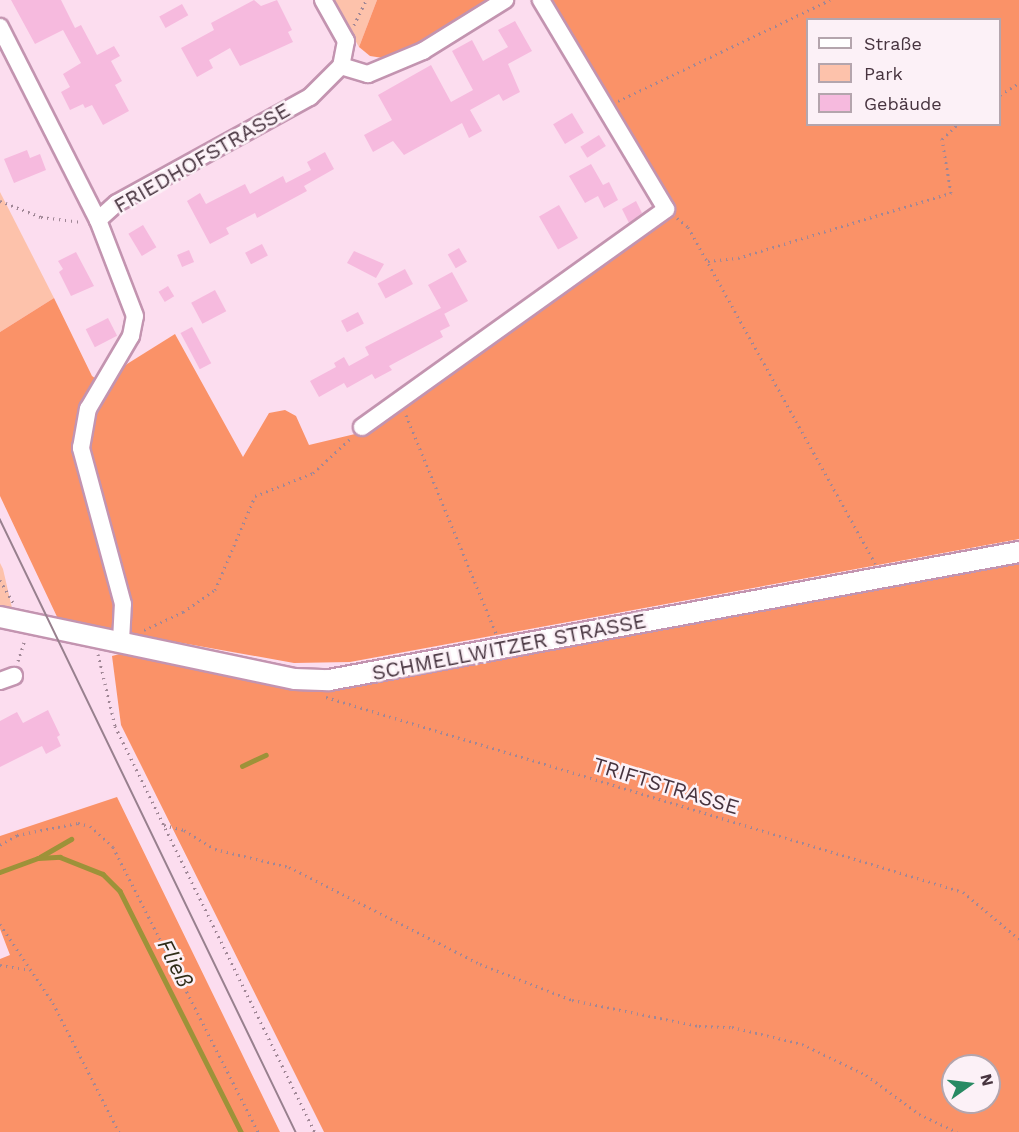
<!DOCTYPE html>
<meta charset="utf-8">
<style>
body{margin:0}
#map{position:relative;width:1019px;height:1132px;overflow:hidden;background:#fcddef;font-family:"Work Sans",sans-serif}
div>[style]{position:absolute}
.green>*{inset:0;background:#fdc2ab}
.forest>*{inset:0;background:#fa9268}
.stream>*{height:4.5px;margin:-2.25px;padding:0 2.25px;transform-origin:2.25px;border-radius:2.25px;background:#9d9239}
.building>*{inset:0;background:#f6bade;transform-origin:0 0}
.path>*{height:3px;margin-top:-1.5px;transform-origin:0;background:repeating-linear-gradient(90deg,#a08796 0 1.5px,transparent 0 6px)}
.roads{filter:drop-shadow(2px 0 #c394b0) drop-shadow(-2px 0 #c394b0) drop-shadow(0 2px #c394b0) drop-shadow(0 -2px #c394b0)}
.minor>*{height:16px;margin:-8px;padding:0 8px;transform-origin:8px;border-radius:8px;background:#fff}
.tertiary>*{height:20px;margin:-10px;padding:0 10px;transform-origin:10px;border-radius:10px;background:#fff}
.tram>*{height:1.5px;margin:-0.75px;padding:0 0.75px;transform-origin:0.75px;border-radius:0.75px;background:#98808e}
span{translate:-50% -50%;white-space:nowrap;text-align:center;line-height:1.15;-webkit-text-stroke:5px #fcf1f7;paint-order:stroke}
.street-label{font-size:21px;color:#47343f}
.water-label{font-size:22px;color:#302d19;font-style:italic}
.legend{position:absolute;left:806px;top:18px;width:195px;height:108px;box-sizing:border-box;background:#fcf1f7;border:2px solid #b4a5ad;margin:0;padding:8px 10px;list-style:none;font-size:18px;color:#47343f}
.legend li{display:flex;align-items:center;gap:12px;height:30px}
.legend b{width:30px;border:2px solid #b4a5ad}
.north{position:absolute;left:941px;top:1054px;width:60px;height:60px;box-sizing:border-box;background:#fcf1f7;border:2px solid #b4a5ad;border-radius:50%;rotate:76deg;font-size:16px;font-weight:700;line-height:24px;text-align:center;color:#47343f}
.north::after{content:'';display:block;margin:auto;width:21px;height:27px;background:#288a63;clip-path:polygon(50% 0,100% 100%,50% 72%,0 100%)}
</style>
<div id="map">
<div class="green">
<i style="clip-path:polygon(332px 0,377px 0,359px 47px)"></i>
<i style="clip-path:polygon(0 192px,54px 298px,0 332px)"></i>
<i style="clip-path:polygon(0 563px,3px 569px,12px 608px,0 606px)"></i>
</div>
<div class="forest">
<i style="clip-path:polygon(377px 0,491px 0,416px 44px,383px 58px,370px 56px,359px 47px)"></i>
<i style="clip-path:polygon(evenodd,549px 0,1019px 0,1019px 539px,350px 662px,294px 663px,59px 621px,0 496px,0 332px,54px 298px,92px 376px,106px 386px,127px 364px,175px 334px,243px 457px,269px 413px,285px 410px,296px 416px,309px 445px,376px 429px,675px 215px,549px 0,808px 20px,1000px 20px,1000px 124px,808px 124px,808px 20px)"></i>
<i style="clip-path:polygon(evenodd,1019px 561px,1019px 1132px,324px 1132px,121px 725px,112px 656px,127px 652px,287px 686px,1019px 561px,953px 1066px,989px 1066px,989px 1102px,953px 1102px,953px 1066px)"></i>
<i style="clip-path:polygon(117px 797px,280px 1132px,0 1132px,0 959px,10px 955px,0 929px,0 836px)"></i>
</div>
<div class="stream">
<i style="left:242px;top:766px;width:26px;rotate:-25deg"></i>
<i style="left:40px;top:857px;width:36px;rotate:-30deg"></i>
<i style="left:0;top:872px;width:40px;rotate:-20.2deg"></i>
<i style="left:38px;top:858px;width:22px;rotate:-3deg"></i>
<i style="left:60px;top:857px;width:46px;rotate:21.6deg"></i>
<i style="left:103px;top:874px;width:24px;rotate:45deg"></i>
<i style="left:120px;top:891px;width:270px;rotate:63.3deg"></i>
</div>
<div class="building">
<i style="clip-path:polygon(11px 0,61px 0,75px 28px,81px 25px,97px 55px,114px 46px,120px 56px,111px 61px,122px 81px,115px 85px,129px 111px,103px 125px,92px 105px,85px 108px,83px 104px,70px 110px,61px 92px,70px 87px,63px 74px,81px 63px,63px 30px,35px 44px)"></i>
<i style="clip-path:polygon(254px 0,261px 6px,277px 0,292px 30px,288px 32px,293px 42px,240px 66px,230px 48px,209px 60px,213px 68px,197px 77px,181px 48px,214px 30px,211px 23px)"></i>
<i style="left:182px;top:4px;width:13px;height:26px;rotate:61deg"></i>
<i style="clip-path:polygon(515px 21px,532px 51px,508px 64px,520px 92px,503px 101px,499px 94px,470px 110px,482px 131px,469px 138px,462px 123px,404px 155px,393px 141px,373px 152px,364px 135px,392px 120px,378px 95px,431px 65px,451px 102px,473px 90px,452px 51px,472px 40px,483px 61px,508px 47px,498px 30px)"></i>
<i style="left:572px;top:113px;width:23px;height:22px;rotate:59deg"></i>
<i style="left:599px;top:135px;width:13px;height:22px;rotate:58deg"></i>
<i style="clip-path:polygon(27px 150px,30px 158px,40px 154px,46px 170px,14px 183px,4px 159px)"></i>
<i style="clip-path:polygon(325px 152px,334px 169px,304px 186px,307px 191px,257px 218px,255px 213px,226px 228px,229px 234px,210px 244px,187px 201px,200px 193px,206px 204px,245px 184px,250px 194px,283px 176px,286px 183px,311px 170px,307px 162px)"></i>
<i style="clip-path:polygon(591px 164px,603px 185px,609px 182px,618px 200px,604px 208px,598px 196px,585px 203px,569px 176px)"></i>
<i style="clip-path:polygon(636px 201px,642px 213px,629px 223px,622px 209px)"></i>
<i style="left:559px;top:205px;width:38px;height:23px;rotate:60deg"></i>
<i style="left:143px;top:225px;width:26px;height:17px;rotate:59deg"></i>
<i style="left:262px;top:244px;width:13px;height:19px;rotate:63deg"></i>
<i style="left:459px;top:248px;width:16px;height:13px;rotate:60deg"></i>
<i style="left:189px;top:250px;width:13px;height:13px;rotate:67deg"></i>
<i style="clip-path:polygon(354px 251px,384px 264px,376px 278px,347px 263px)"></i>
<i style="clip-path:polygon(76px 252px,94px 286px,71px 296px,59px 272px,63px 269px,58px 261px)"></i>
<i style="left:405px;top:269px;width:17px;height:31px;rotate:62deg"></i>
<i style="clip-path:polygon(452px 272px,468px 301px,444px 314px,442px 309px,450px 326px,440px 331px,443px 337px,389px 366px,392px 370px,375px 379px,372px 374px,347px 388px,344px 383px,319px 397px,310px 381px,336px 367px,334px 363px,344px 357px,349px 366px,369px 355px,365px 347px,441px 308px,428px 285px)"></i>
<i style="left:168px;top:286px;width:12px;height:11px;rotate:59deg"></i>
<i style="left:215px;top:290px;width:24px;height:27px;rotate:62deg"></i>
<i style="left:358px;top:312px;width:13px;height:19px;rotate:63deg"></i>
<i style="left:108px;top:318px;width:20px;height:25px;rotate:63deg"></i>
<i style="left:192px;top:327px;width:41px;height:13px;rotate:62deg"></i>
<i style="clip-path:polygon(48px 710px,60px 735px,57px 737px,61px 746px,46px 754px,42px 746px,0 767px,0 721px,17px 712px,23px 723px)"></i>
</div>
<div class="path">
<i style="left:354px;top:25px;width:28px;rotate:-64deg"></i>
<i style="left:1000px;top:95px;width:22px;rotate:-32deg"></i>
<i style="left:618px;top:101px;width:235px;rotate:-25.5deg"></i>
<i style="left:0;top:201px;width:44px;rotate:21.3deg"></i>
<i style="left:41px;top:217px;width:41px;rotate:7deg"></i>
<i style="left:677px;top:218px;width:14px;rotate:39deg"></i>
<i style="left:688px;top:227px;width:385px;rotate:60.9deg"></i>
<i style="left:708px;top:261px;width:30px;rotate:-6deg"></i>
<i style="left:738px;top:258px;width:223px;rotate:-17deg"></i>
<i style="left:951px;top:193px;width:55px;rotate:-99.5deg"></i>
<i style="left:942px;top:139px;width:22px;rotate:-43deg"></i>
<i style="left:406px;top:415px;width:236px;rotate:67.6deg"></i>
<i style="left:0;top:580px;width:28px;rotate:60deg"></i>
<i style="left:144px;top:630px;width:43px;rotate:-24.8deg"></i>
<i style="left:183px;top:612px;width:39px;rotate:-35deg"></i>
<i style="left:215px;top:590px;width:102px;rotate:-66.9deg"></i>
<i style="left:255px;top:496px;width:62px;rotate:-21.6deg"></i>
<i style="left:313px;top:473px;width:53px;rotate:-42.7deg"></i>
<i style="left:98px;top:654px;width:74px;rotate:76.7deg"></i>
<i style="left:115px;top:726px;width:453px;rotate:63.8deg"></i>
<i style="left:18px;top:661px;width:23px;rotate:-72deg"></i>
<i style="left:326px;top:697px;width:666px;rotate:17.02deg"></i>
<i style="left:963px;top:892px;width:73px;rotate:40deg"></i>
<i style="left:164px;top:825px;width:21px;rotate:14deg"></i>
<i style="left:184px;top:830px;width:36px;rotate:32deg"></i>
<i style="left:215px;top:849px;width:76px;rotate:13.7deg"></i>
<i style="left:289px;top:867px;width:214px;rotate:26.9deg"></i>
<i style="left:480px;top:964px;width:99px;rotate:21.4deg"></i>
<i style="left:572px;top:1000px;width:130px;rotate:11.6deg"></i>
<i style="left:699px;top:1026px;width:33px;rotate:2deg"></i>
<i style="left:732px;top:1027px;width:72px;rotate:13.7deg"></i>
<i style="left:802px;top:1044px;width:71px;rotate:25.8deg"></i>
<i style="left:866px;top:1075px;width:66px;rotate:36.3deg"></i>
<i style="left:919px;top:1114px;width:42px;rotate:25.3deg"></i>
<i style="left:0;top:845px;width:20px;rotate:-30deg"></i>
<i style="left:17px;top:835px;width:62px;rotate:-11.1deg"></i>
<i style="left:78px;top:823px;width:12px;rotate:14deg"></i>
<i style="left:90px;top:826px;width:31px;rotate:42deg"></i>
<i style="left:113px;top:847px;width:320px;rotate:63deg"></i>
<i style="left:0;top:924px;width:95px;rotate:56.1deg"></i>
<i style="left:53px;top:1003px;width:145px;rotate:62.9deg"></i>
<i style="left:0;top:965px;width:30px;rotate:9deg"></i>
</div>
<div class="roads">
<div class="minor">
<i style="left:323px;top:0;width:47px;rotate:60.7deg"></i>
<i style="left:346px;top:41px;width:25px;rotate:101deg"></i>
<i style="left:0;top:27px;width:216px;rotate:63.1deg"></i>
<i style="left:341px;top:66px;width:28px;rotate:17deg"></i>
<i style="left:368px;top:74px;width:60px;rotate:-22.7deg"></i>
<i style="left:423px;top:51px;width:97px;rotate:-31.9deg"></i>
<i style="left:362px;top:427px;width:374px;rotate:-35.6deg"></i>
<i style="left:666px;top:209px;width:244px;rotate:-120.9deg"></i>
<i style="left:121px;top:641px;width:37px;rotate:-87deg"></i>
<i style="left:123px;top:604px;width:162px;rotate:-105.1deg"></i>
<i style="left:81px;top:448px;width:40px;rotate:-80deg"></i>
<i style="left:88px;top:409px;width:85px;rotate:-59.5deg"></i>
<i style="left:131px;top:336px;width:20px;rotate:-79deg"></i>
<i style="left:135px;top:316px;width:103px;rotate:-111.1deg"></i>
<i style="left:98px;top:220px;width:25px;rotate:-42deg"></i>
<i style="left:117px;top:203px;width:220px;rotate:-28.8deg"></i>
<i style="left:310px;top:97px;width:44px;rotate:-45deg"></i>
<i style="left:0;top:681px;width:15px;rotate:-20deg"></i>
</div>
<div class="tertiary">
<i style="left:0;top:617px;width:301px;rotate:11.9deg"></i>
<i style="left:295px;top:679px;width:34px;rotate:2deg"></i>
<i style="left:329px;top:680px;width:702px;rotate:-10.51deg"></i>
</div>
</div>
<div class="tram">
<i style="left:0;top:519px;width:681px;rotate:64.23deg"></i>
</div>
<div class="street-label">
<span style="left:202px;top:158px;rotate:-30deg">FRIEDHOFSTRASSE</span>
<span style="left:509px;top:647px;rotate:-11deg">SCHMELLWITZER STRASSE</span>
<span style="left:666px;top:786px;rotate:17deg">TRIFTSTRASSE</span>
</div>
<div class="water-label">
<span style="left:175px;top:963px;rotate:63deg">Fließ</span>
</div>
<ul class="legend">
<li><b style="height:8px;background:#fff"></b>Straße</li>
<li><b style="height:16px;background:#fdc2ab"></b>Park</li>
<li><b style="height:16px;background:#f6bade"></b>Gebäude</li>
</ul>
<div class="north">N</div>
</div>
